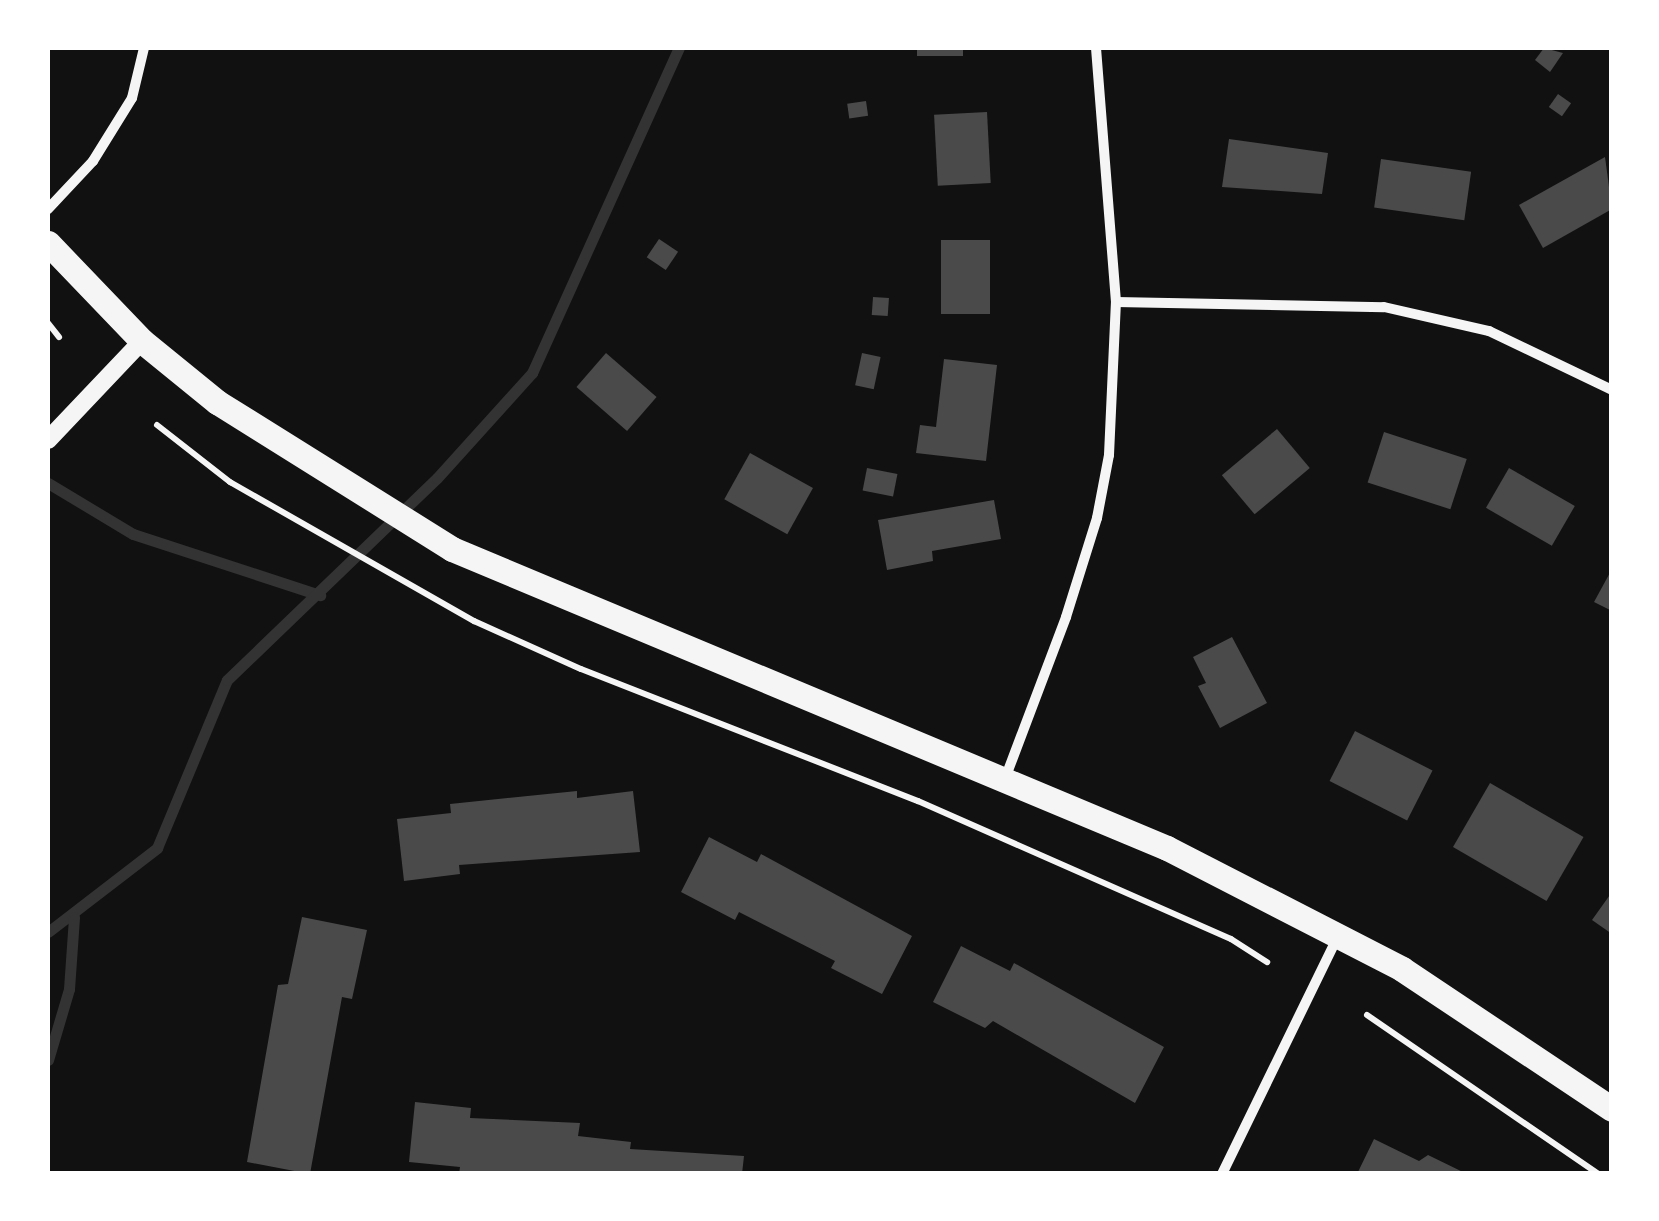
<!DOCTYPE html>
<style>
body{margin:0}
#map{position:relative;width:1659px;height:1221px;overflow:hidden;background:#111;font-family:Inter,sans-serif}
div>[style]{position:absolute}
.stream>*{height:11px;margin:-5.5px;padding:0 5.5px;transform-origin:5.5px;border-radius:5.5px;background:#333}
.building>*{inset:0;background:#4a4a4a;transform-origin:0 0}
.path>*{height:6px;margin:-3px;padding:0 3px;transform-origin:3px;border-radius:3px;background:#f5f5f5}
.minor>*{height:10px;margin:-5px;padding:0 5px;transform-origin:5px;border-radius:5px;background:#f5f5f5}
.tertiary>*{height:18px;margin:-9px;padding:0 9px;transform-origin:9px;border-radius:9px;background:#f5f5f5}
.primary>*{height:25px;margin:-12.5px;padding:0 12.5px;transform-origin:12.5px;border-radius:12.5px;background:#f5f5f5}
span{translate:-50% -50%;white-space:nowrap;text-align:center;line-height:1.15;-webkit-text-stroke:9px #fff;paint-order:stroke}
.frame{position:absolute;inset:0;border:50px solid #fff;pointer-events:none}
</style>
<div id="map">
<div class="stream">
<i style="left:48px;top:483px;width:99px;rotate:31deg"></i>
<i style="left:133px;top:534px;width:197px;rotate:18.1deg"></i>
<i style="left:48px;top:932px;width:138px;rotate:-37.6deg"></i>
<i style="left:157px;top:848px;width:182px;rotate:-67.4deg"></i>
<i style="left:227px;top:680px;width:291px;rotate:-43.9deg"></i>
<i style="left:437px;top:478px;width:142px;rotate:-47.9deg"></i>
<i style="left:532px;top:373px;width:357px;rotate:-65.7deg"></i>
<i style="left:48px;top:1060px;width:74px;rotate:-73.5deg"></i>
<i style="left:69px;top:989px;width:72px;rotate:-86deg"></i>
</div>
<div class="building">
<i style="left:917px;top:48px;width:46px;height:8px"></i>
<i style="clip-path:polygon(1544px 48px,1563px 53px,1550px 72px,1535px 60px)"></i>
<i style="left:1558px;top:94px;width:16px;height:16px;rotate:35deg"></i>
<i style="left:866px;top:101px;width:15px;height:19px;rotate:82deg"></i>
<i style="left:987px;top:112px;width:71px;height:53px;rotate:87deg"></i>
<i style="clip-path:polygon(1229px 139px,1328px 153px,1322px 194px,1222px 187px)"></i>
<i style="clip-path:polygon(1605px 157px,1612px 209px,1543px 248px,1519px 205px)"></i>
<i style="left:1381px;top:159px;width:91px;height:49px;rotate:8deg"></i>
<i style="left:659px;top:239px;width:23px;height:22px;rotate:34deg"></i>
<i style="left:941px;top:240px;width:49px;height:74px"></i>
<i style="left:873px;top:297px;width:16px;height:18px;rotate:4deg"></i>
<i style="left:606px;top:353px;width:67px;height:45px;rotate:41deg"></i>
<i style="left:862px;top:353px;width:19px;height:33px;rotate:12deg"></i>
<i style="clip-path:polygon(944px 359px,997px 365px,986px 461px,916px 453px,920px 425px,936px 427px)"></i>
<i style="left:1277px;top:429px;width:51px;height:72px;rotate:50deg"></i>
<i style="left:1384px;top:432px;width:87px;height:53px;rotate:18deg"></i>
<i style="left:750px;top:453px;width:72px;height:53px;rotate:29deg"></i>
<i style="left:867px;top:468px;width:31px;height:23px;rotate:11deg"></i>
<i style="left:1509px;top:468px;width:76px;height:46px;rotate:30deg"></i>
<i style="clip-path:polygon(994px 500px,1001px 539px,932px 551px,933px 561px,887px 570px,878px 520px)"></i>
<i style="clip-path:polygon(1612px 569px,1612px 611px,1594px 602px)"></i>
<i style="clip-path:polygon(1232px 637px,1267px 703px,1220px 728px,1198px 686px,1206px 683px,1193px 657px)"></i>
<i style="left:1355px;top:731px;width:87px;height:56px;rotate:27deg"></i>
<i style="left:1490px;top:783px;width:108px;height:74px;rotate:30deg"></i>
<i style="clip-path:polygon(577px 791px,577px 798px,633px 791px,640px 852px,459px 865px,460px 874px,404px 881px,397px 819px,451px 813px,450px 804px)"></i>
<i style="clip-path:polygon(709px 837px,757px 862px,761px 854px,912px 936px,882px 994px,831px 968px,835px 961px,739px 912px,735px 920px,681px 892px)"></i>
<i style="clip-path:polygon(1612px 892px,1612px 934px,1592px 920px)"></i>
<i style="clip-path:polygon(302px 917px,367px 930px,352px 999px,342px 997px,310px 1174px,247px 1162px,278px 985px,288px 984px)"></i>
<i style="clip-path:polygon(961px 946px,1010px 971px,1014px 963px,1164px 1047px,1135px 1103px,993px 1021px,985px 1028px,933px 1002px)"></i>
<i style="clip-path:polygon(415px 1102px,471px 1108px,470px 1118px,580px 1123px,578px 1136px,631px 1142px,630px 1149px,744px 1156px,742px 1174px,459px 1174px,460px 1167px,409px 1162px)"></i>
<i style="clip-path:polygon(1374px 1139px,1419px 1161px,1428px 1155px,1467px 1174px,1357px 1174px)"></i>
</div>
<div class="path">
<i style="left:48px;top:323px;width:18px;rotate:52deg"></i>
<i style="left:157px;top:425px;width:93px;rotate:38deg"></i>
<i style="left:230px;top:482px;width:281px;rotate:29.7deg"></i>
<i style="left:474px;top:621px;width:117px;rotate:24.2deg"></i>
<i style="left:581px;top:669px;width:362px;rotate:21.4deg"></i>
<i style="left:918px;top:801px;width:342px;rotate:23.8deg"></i>
<i style="left:1231px;top:939px;width:43px;rotate:32.6deg"></i>
<i style="left:1367px;top:1015px;width:280px;rotate:34.5deg"></i>
</div>
<div class="minor">
<i style="left:48px;top:209px;width:66px;rotate:-46.8deg"></i>
<i style="left:93px;top:161px;width:74px;rotate:-58.2deg"></i>
<i style="left:132px;top:98px;width:51px;rotate:-76.5deg"></i>
<i style="left:1116px;top:302px;width:268px;rotate:1.1deg"></i>
<i style="left:1384px;top:307px;width:108px;rotate:12.9deg"></i>
<i style="left:1489px;top:331px;width:136px;rotate:25.6deg"></i>
<i style="left:1006px;top:776px;width:170px;rotate:-69.3deg"></i>
<i style="left:1066px;top:617px;width:104px;rotate:-72.6deg"></i>
<i style="left:1097px;top:518px;width:64px;rotate:-79.2deg"></i>
<i style="left:1109px;top:455px;width:153px;rotate:-87.4deg"></i>
<i style="left:1116px;top:302px;width:255px;rotate:-94.5deg"></i>
<i style="left:1222px;top:1174px;width:263px;rotate:-64deg"></i>
</div>
<div class="tertiary">
<i style="left:48px;top:440px;width:137px;rotate:-46.5deg"></i>
</div>
<div class="primary">
<i style="left:48px;top:243px;width:136px;rotate:46.2deg"></i>
<i style="left:142px;top:341px;width:97px;rotate:39.1deg"></i>
<i style="left:217px;top:402px;width:277px;rotate:32deg"></i>
<i style="left:452px;top:549px;width:775px;rotate:22.69deg"></i>
<i style="left:1167px;top:848px;width:264px;rotate:27.2deg"></i>
<i style="left:1402px;top:969px;width:252px;rotate:33.7deg"></i>
</div>
<div class="frame"></div>
</div>
